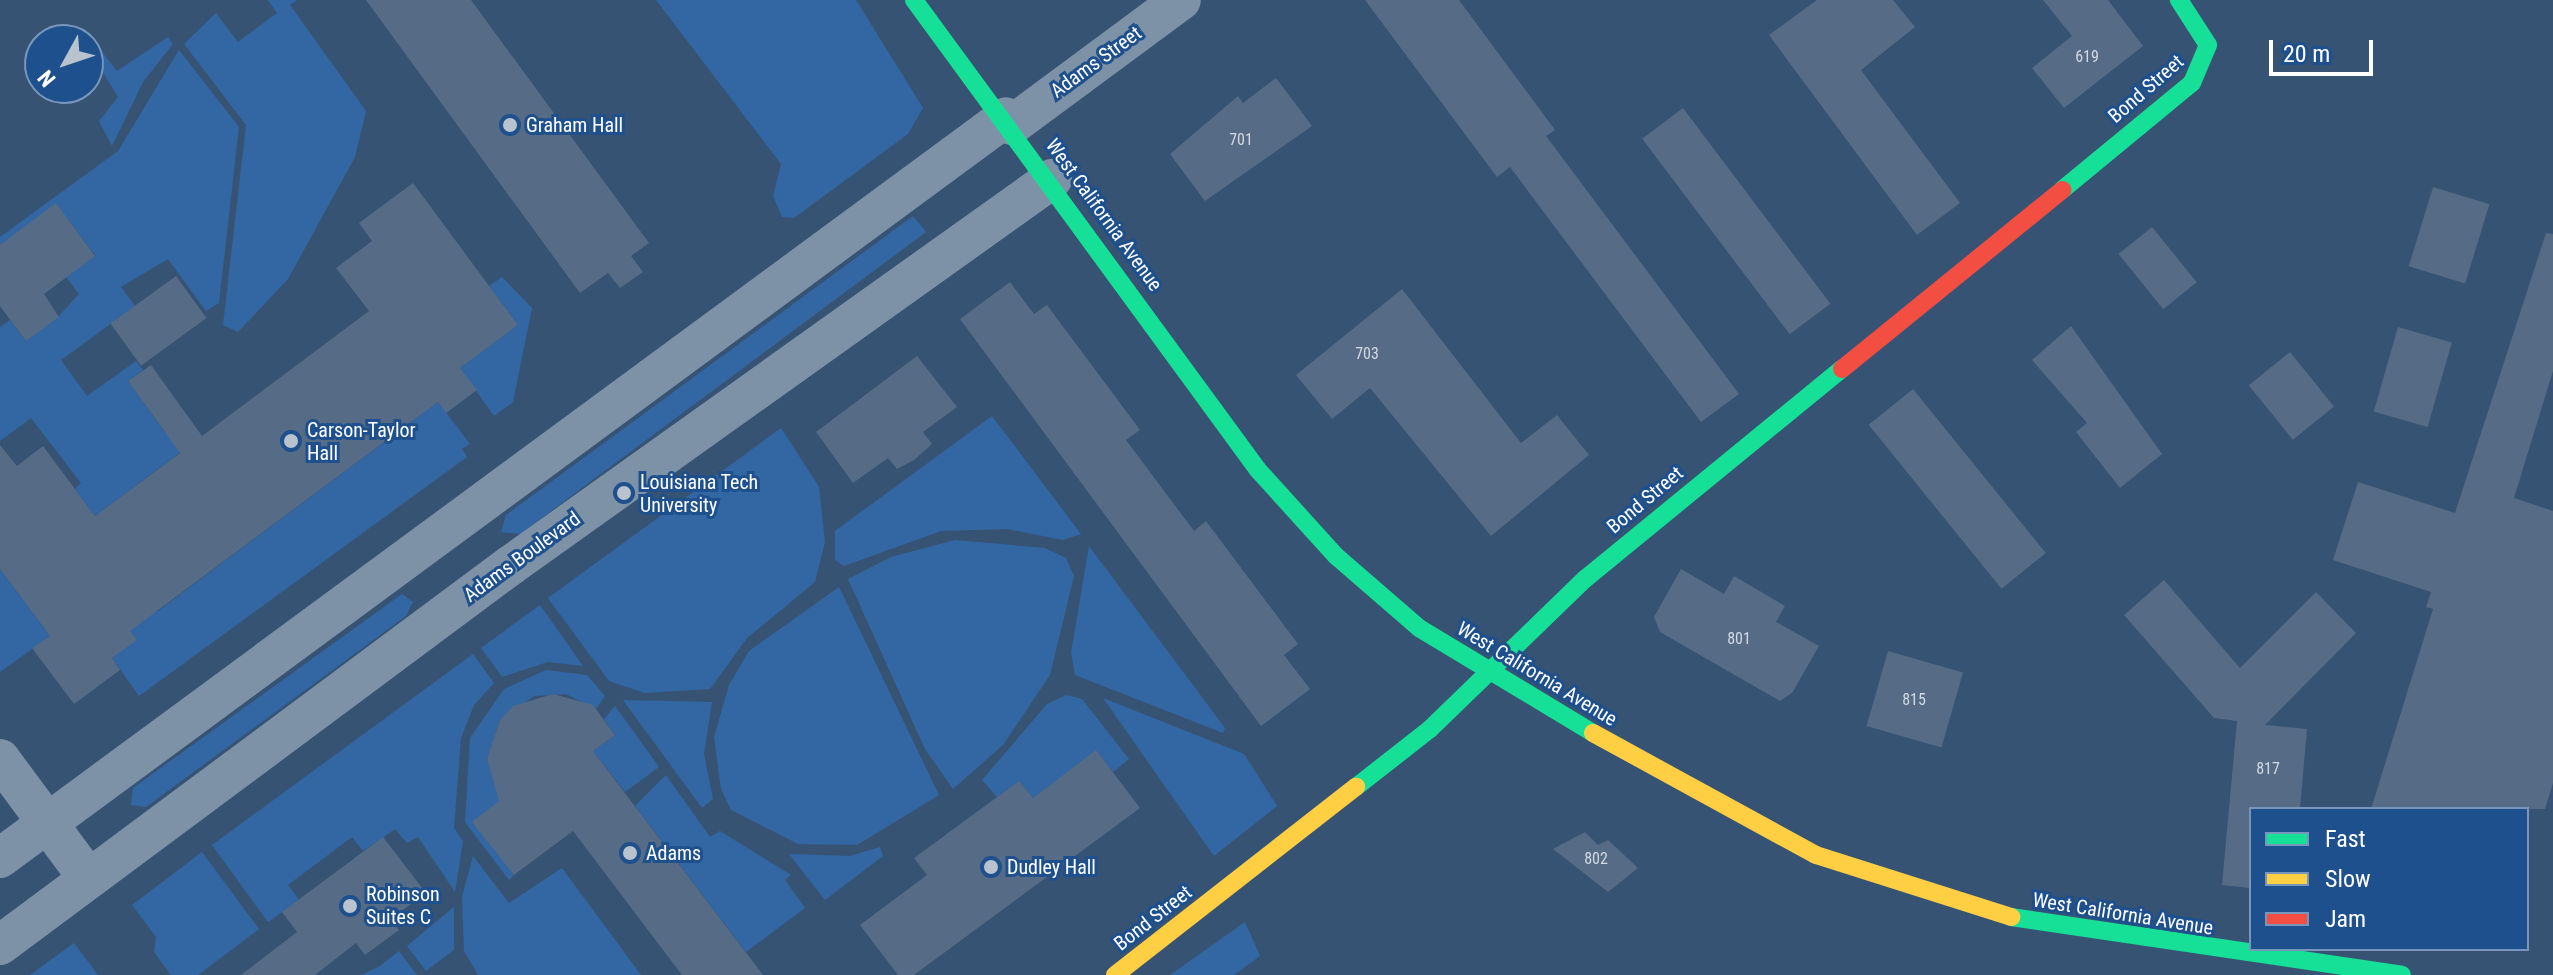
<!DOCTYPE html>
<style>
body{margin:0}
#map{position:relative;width:2553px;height:975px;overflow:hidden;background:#375374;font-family:"Roboto Condensed",sans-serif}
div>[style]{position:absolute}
.green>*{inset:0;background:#3367a4}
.building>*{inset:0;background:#556b86;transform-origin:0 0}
.street>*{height:40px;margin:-20px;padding:0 20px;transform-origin:20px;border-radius:20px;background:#7e92a7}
.fast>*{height:18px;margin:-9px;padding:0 9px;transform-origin:9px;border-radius:9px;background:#16e098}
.slow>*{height:18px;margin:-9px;padding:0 9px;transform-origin:9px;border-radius:9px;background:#ffcf43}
.jam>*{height:18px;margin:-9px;padding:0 9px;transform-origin:9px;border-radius:9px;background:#f24e42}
.dots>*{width:22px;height:22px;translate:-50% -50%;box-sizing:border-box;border:4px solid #1e508d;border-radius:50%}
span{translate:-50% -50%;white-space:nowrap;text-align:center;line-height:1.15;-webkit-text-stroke:6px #1e508d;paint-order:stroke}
.number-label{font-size:16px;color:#d4dae1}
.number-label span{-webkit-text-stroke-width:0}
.street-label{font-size:20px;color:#fff}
.poi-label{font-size:20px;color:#fff}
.left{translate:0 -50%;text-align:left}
.legend{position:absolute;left:2249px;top:807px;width:280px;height:144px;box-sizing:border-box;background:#1e508d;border:2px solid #7896bb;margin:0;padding:10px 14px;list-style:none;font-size:24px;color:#fff}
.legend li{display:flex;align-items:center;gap:16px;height:40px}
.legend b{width:40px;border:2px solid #7896bb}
.north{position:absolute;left:24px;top:24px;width:80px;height:80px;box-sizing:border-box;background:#1e508d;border:2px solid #7896bb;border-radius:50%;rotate:230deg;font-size:22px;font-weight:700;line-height:32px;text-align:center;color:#fff}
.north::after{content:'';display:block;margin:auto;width:28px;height:36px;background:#b9c3ce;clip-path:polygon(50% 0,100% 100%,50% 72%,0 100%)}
.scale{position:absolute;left:2269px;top:40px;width:104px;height:36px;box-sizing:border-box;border:4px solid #fff;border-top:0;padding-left:10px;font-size:24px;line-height:28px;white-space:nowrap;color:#fff;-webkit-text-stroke:6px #1e508d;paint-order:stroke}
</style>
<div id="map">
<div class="green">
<i style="clip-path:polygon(268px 0,297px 0,290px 5px,366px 111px,355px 157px,288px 279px,238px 332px,223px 325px,246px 125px,184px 44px,216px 13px,238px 42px,277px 13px)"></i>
<i style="clip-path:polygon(656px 0,856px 0,923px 108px,908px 134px,794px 218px,782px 217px,773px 196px,781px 164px)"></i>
<i style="clip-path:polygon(168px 37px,173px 44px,143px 82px,112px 146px,99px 121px,118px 97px,90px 51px,98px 47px,117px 71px)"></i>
<i style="clip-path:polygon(179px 50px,239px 127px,219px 303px,206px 311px,168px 259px,121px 287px,135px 306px,61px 360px,87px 396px,136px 361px,143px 370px,128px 381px,165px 433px,188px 417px,202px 436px,95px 516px,75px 489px,81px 483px,31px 418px,0 441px,0 327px,10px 320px,26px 341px,58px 317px,79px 294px,66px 277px,95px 255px,56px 204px,0 245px,0 237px,118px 151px)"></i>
<i style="clip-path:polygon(913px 216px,926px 232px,520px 534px,501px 532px,506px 515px)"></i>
<i style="clip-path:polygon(502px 277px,532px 308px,513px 402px,494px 416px,460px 368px,518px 325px,489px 286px)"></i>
<i style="clip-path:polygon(438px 402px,470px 444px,462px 449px,467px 457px,139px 696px,112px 658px,136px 640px,123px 621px,158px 611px)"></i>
<i style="clip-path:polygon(992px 416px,1081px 534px,1063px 540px,1007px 529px,941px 531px,844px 566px,835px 560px,835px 531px)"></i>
<i style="clip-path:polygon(781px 428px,819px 487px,825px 542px,815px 582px,747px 638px,710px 689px,645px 693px,609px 681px,548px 598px)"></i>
<i style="clip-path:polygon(955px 540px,1045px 548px,1066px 558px,1074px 576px,1050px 675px,1003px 745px,953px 789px,925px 749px,848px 579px,891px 557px)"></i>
<i style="clip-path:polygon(1089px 546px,1225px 728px,1223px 733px,1075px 675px,1071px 653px)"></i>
<i style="clip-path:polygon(0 569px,50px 636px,0 672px)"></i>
<i style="clip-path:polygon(839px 587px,939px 795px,857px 845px,798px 844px,731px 810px,721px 789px,714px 737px,729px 685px,749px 651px)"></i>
<i style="clip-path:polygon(402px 594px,413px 602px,406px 616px,146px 807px,131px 805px,133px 788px)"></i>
<i style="clip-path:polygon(540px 605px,583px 666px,548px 662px,502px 677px,481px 648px)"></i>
<i style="clip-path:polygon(473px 654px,494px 683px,474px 705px,461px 738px,454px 828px,463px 841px,455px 892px,418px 837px,407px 843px,395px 829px,363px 851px,352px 837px,288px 885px,299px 900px,268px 922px,212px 845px)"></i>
<i style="clip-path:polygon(546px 670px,587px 675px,605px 696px,596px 709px,566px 694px,534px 696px,500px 720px,487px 758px,502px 799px,473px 822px,514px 875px,509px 880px,465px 822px,470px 738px,504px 689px)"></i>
<i style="clip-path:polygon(1066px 695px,1082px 699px,1129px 759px,1113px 772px,1096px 751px,1033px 798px,1019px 781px,997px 797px,982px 780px,1047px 704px)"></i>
<i style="clip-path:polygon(1103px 698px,1244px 754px,1277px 806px,1214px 856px)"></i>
<i style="clip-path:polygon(623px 700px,712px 702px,704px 754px,713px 799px,702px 808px)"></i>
<i style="clip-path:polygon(615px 706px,659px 767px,625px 792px,593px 751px,615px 735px,604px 719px)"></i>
<i style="clip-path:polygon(666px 775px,710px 837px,720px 831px,791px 875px,785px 880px,805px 908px,746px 952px,635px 806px)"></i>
<i style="clip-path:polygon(880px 847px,883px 856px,825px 900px,789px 854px,850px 856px)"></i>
<i style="clip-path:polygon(202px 852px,259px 929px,198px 975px,171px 975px,154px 952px,156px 937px,132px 905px)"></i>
<i style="clip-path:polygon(473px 856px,509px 903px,562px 868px,641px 975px,478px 975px,464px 951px,462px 897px)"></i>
<i style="clip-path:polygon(454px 907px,454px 950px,426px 971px,407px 946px)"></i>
<i style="clip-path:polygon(1245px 922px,1260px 956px,1234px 975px,1170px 975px)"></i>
<i style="clip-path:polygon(74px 943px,98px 975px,30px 975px)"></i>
<i style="clip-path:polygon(399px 951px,417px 975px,361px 975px,380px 966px)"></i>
</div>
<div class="building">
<i style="clip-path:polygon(366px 0,471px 0,649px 243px,631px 256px,643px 272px,620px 288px,608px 273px,580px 293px)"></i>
<i style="clip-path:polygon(1365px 0,1459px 0,1555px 130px,1546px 136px,1739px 394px,1701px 422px,1510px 167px,1497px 177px)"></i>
<i style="clip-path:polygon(1817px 0,1893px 0,1915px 27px,1861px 70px,1960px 203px,1917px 235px,1769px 35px)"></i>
<i style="clip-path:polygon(2043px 0,2108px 0,2143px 46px,2064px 108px,2032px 68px,2072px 36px)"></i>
<i style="clip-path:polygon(1276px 78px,1312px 126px,1205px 201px,1170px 154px,1238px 96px,1243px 103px)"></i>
<i style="left:1683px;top:108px;width:245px;height:51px;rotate:53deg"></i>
<i style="clip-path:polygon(413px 183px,518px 325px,460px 368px,477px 390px,446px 413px,438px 402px,130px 631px,137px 640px,112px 658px,120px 670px,74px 704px,32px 648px,50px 636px,0 569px,0 445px,17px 466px,43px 446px,95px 516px,180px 453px,128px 381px,151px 365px,202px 436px,369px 311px,336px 268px,372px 241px,359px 223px)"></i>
<i style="left:2433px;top:187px;width:59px;height:83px;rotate:17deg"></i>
<i style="clip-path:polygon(56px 203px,95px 256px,44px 294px,59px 317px,26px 341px,0 306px,0 245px)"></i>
<i style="left:2152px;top:227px;width:71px;height:43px;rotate:51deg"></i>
<i style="clip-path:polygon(2546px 233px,2553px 234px,2553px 371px,2514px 498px,2553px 511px,2553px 783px,2545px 809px,2371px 809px,2433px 609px,2426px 607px,2431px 592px,2333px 560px,2358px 482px,2455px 513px)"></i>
<i style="left:176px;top:276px;width:52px;height:81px;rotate:54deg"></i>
<i style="clip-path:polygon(1010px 282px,1034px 314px,1047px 305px,1140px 430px,1126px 440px,1194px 531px,1206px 521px,1298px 644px,1284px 655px,1310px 689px,1261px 726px,960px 319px)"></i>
<i style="clip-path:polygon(1402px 289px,1521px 443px,1557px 415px,1589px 455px,1491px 536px,1370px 388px,1332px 419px,1296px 375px)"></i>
<i style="clip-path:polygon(2071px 326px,2162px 454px,2120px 488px,2076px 432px,2087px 423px,2032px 360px)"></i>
<i style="left:2398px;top:327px;width:56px;height:88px;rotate:16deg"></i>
<i style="left:2290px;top:352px;width:70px;height:53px;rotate:51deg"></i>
<i style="clip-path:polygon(917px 356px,957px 407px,923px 432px,932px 444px,914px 460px,897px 469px,888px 458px,853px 483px,816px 432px)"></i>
<i style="left:1913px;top:389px;width:211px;height:57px;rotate:51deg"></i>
<i style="clip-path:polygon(1681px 569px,1724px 594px,1734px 576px,1785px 606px,1776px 622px,1819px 646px,1792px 693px,1780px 701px,1660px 632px,1654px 617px)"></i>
<i style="clip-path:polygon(2164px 580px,2240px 668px,2316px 592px,2356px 633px,2265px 725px,2307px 729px,2300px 809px,2251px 809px,2251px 888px,2222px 885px,2237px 721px,2214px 718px,2124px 615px)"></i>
<i style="left:1888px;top:651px;width:78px;height:78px;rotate:16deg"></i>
<i style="clip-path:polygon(553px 694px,593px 705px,615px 735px,593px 751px,763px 975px,682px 975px,573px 831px,514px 875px,472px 822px,499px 801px,487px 758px,500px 720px,513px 706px)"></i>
<i style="clip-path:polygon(1096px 750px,1140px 808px,914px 975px,898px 975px,860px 925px,927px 875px,914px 858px,1019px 781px,1033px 798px)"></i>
<i style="clip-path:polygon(1585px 832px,1598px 845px,1608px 840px,1638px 868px,1608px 892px,1553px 849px)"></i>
<i style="clip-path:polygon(383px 837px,426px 893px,391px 919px,399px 930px,365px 955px,356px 943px,315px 975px,241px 975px,297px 932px,282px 912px)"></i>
</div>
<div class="street">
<i style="left:1012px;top:125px;width:210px;rotate:-36.5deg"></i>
<i style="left:0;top:759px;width:148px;rotate:53.5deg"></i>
<i style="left:0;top:858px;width:1249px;rotate:-36.37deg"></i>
<i style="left:0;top:945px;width:637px;rotate:-36.64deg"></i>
<i style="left:511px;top:565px;width:665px;rotate:-35.51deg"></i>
</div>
<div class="fast">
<i style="left:914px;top:0;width:582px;rotate:53.8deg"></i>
<i style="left:1258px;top:470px;width:116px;rotate:47.8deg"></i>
<i style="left:1336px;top:556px;width:110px;rotate:40.9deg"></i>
<i style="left:1419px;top:628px;width:203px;rotate:31.1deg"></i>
<i style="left:2062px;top:190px;width:168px;rotate:-39.5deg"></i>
<i style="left:2192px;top:83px;width:41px;rotate:-67.2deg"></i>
<i style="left:2208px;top:45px;width:54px;rotate:-122.8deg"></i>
<i style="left:1356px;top:787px;width:94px;rotate:-38.1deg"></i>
<i style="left:1430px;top:729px;width:216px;rotate:-44.1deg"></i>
<i style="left:1585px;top:579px;width:332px;rotate:-39.3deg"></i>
<i style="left:2011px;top:917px;width:395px;rotate:8.4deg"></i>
</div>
<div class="slow">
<i style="left:1593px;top:733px;width:254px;rotate:28.7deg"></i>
<i style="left:1816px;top:855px;width:205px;rotate:17.6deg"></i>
<i style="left:1115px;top:975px;width:306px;rotate:-38deg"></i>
</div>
<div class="jam">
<i style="left:1842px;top:369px;width:284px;rotate:-39.1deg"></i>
</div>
<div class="dots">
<i style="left:510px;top:125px;background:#b9c3ce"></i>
<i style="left:291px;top:441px;background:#b9c3ce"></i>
<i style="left:624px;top:493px;background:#b9c3ce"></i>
<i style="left:630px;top:853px;background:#b9c3ce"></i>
<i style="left:991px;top:867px;background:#b9c3ce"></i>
<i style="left:350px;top:906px;background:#b9c3ce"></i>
</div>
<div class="number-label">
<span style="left:2087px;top:57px">619</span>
<span style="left:1241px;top:140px">701</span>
<span style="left:1367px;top:354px">703</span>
<span style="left:1739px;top:639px">801</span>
<span style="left:1914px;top:700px">815</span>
<span style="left:2268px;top:769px">817</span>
<span style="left:1596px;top:859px">802</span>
</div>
<div class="street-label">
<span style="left:1096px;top:62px;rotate:-36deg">Adams Street</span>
<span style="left:2146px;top:89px;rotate:-41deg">Bond Street</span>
<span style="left:1104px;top:215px;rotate:54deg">West California Avenue</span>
<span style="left:1645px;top:500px;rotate:-40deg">Bond Street</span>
<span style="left:522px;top:557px;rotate:-36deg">Adams Boulevard</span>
<span style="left:1537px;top:674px;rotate:31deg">West California Avenue</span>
<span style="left:2123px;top:914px;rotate:9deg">West California Avenue</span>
<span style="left:1153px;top:918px;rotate:-38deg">Bond Street</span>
</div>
<div class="poi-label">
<span class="left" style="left:526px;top:125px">Graham Hall</span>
<span class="left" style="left:307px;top:442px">Carson-Taylor<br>Hall</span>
<span class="left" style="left:640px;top:494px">Louisiana Tech<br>University</span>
<span class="left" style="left:646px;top:853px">Adams</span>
<span class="left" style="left:1007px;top:867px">Dudley Hall</span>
<span class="left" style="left:366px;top:906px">Robinson<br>Suites C</span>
</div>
<ul class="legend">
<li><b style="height:10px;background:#16e098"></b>Fast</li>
<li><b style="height:10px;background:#ffcf43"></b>Slow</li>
<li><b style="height:10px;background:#f24e42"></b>Jam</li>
</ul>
<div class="north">N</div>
<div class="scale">20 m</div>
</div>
